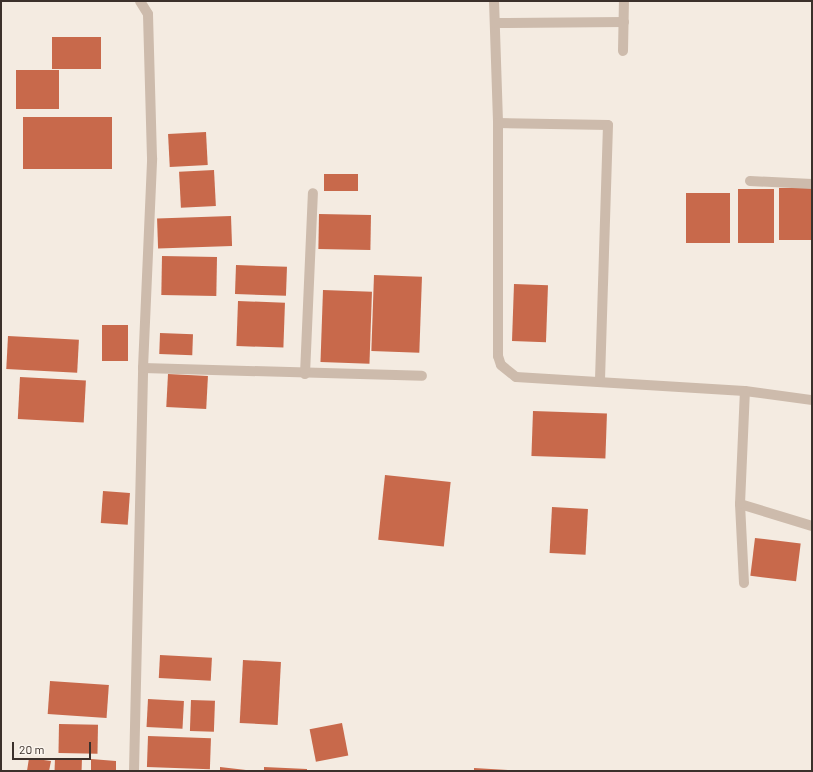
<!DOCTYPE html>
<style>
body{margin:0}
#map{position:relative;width:813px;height:772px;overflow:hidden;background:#f4ebe1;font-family:Barlow,sans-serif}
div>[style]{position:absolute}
.building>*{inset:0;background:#c8694b;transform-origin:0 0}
.street>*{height:10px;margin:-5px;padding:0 5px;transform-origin:5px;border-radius:5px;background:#cdbbac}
span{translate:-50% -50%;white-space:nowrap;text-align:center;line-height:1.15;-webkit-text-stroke:3px #fbf5ee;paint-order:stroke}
.frame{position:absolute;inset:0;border:2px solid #3b302b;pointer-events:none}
.scale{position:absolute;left:12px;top:742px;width:79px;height:18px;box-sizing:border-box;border:2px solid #3b302b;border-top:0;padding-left:5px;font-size:12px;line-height:14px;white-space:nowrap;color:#3b302b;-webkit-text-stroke:3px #fbf5ee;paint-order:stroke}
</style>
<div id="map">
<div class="building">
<i style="left:52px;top:37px;width:49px;height:32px"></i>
<i style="left:59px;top:70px;width:39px;height:43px;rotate:90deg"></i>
<i style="left:112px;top:117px;width:52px;height:89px;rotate:90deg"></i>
<i style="left:206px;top:132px;width:33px;height:38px;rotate:87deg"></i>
<i style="left:214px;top:170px;width:36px;height:35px;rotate:87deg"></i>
<i style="left:358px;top:174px;width:17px;height:34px;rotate:90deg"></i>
<i style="left:779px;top:188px;width:33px;height:52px"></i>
<i style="left:738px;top:189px;width:36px;height:54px"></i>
<i style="left:686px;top:193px;width:44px;height:50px"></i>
<i style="left:319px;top:214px;width:52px;height:35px;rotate:1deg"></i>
<i style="left:231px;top:216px;width:30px;height:74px;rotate:88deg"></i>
<i style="left:162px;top:256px;width:55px;height:39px;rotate:1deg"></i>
<i style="left:236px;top:265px;width:51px;height:29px;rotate:2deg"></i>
<i style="left:374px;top:275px;width:48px;height:76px;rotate:2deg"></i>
<i style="left:514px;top:284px;width:34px;height:57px;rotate:2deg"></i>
<i style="left:323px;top:290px;width:49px;height:72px;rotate:2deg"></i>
<i style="left:238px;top:301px;width:47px;height:45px;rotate:2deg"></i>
<i style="left:102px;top:325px;width:26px;height:36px"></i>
<i style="left:160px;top:333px;width:33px;height:21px;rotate:2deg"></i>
<i style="left:8px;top:336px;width:71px;height:33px;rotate:3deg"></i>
<i style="left:168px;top:374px;width:40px;height:33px;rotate:3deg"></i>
<i style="left:20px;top:377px;width:66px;height:42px;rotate:3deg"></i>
<i style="left:533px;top:411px;width:74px;height:45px;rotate:2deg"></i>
<i style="left:385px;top:475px;width:66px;height:65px;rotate:6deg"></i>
<i style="left:103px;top:491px;width:27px;height:32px;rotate:4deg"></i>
<i style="left:552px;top:507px;width:36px;height:46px;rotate:3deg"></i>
<i style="left:755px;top:538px;width:46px;height:38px;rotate:7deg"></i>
<i style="left:160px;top:655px;width:52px;height:23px;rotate:3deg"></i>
<i style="left:243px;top:660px;width:38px;height:63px;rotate:3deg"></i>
<i style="left:50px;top:681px;width:59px;height:33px;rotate:4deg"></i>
<i style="left:148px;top:699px;width:36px;height:28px;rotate:3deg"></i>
<i style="left:191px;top:700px;width:24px;height:31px;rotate:2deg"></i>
<i style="left:342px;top:723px;width:33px;height:33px;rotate:79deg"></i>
<i style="left:59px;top:724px;width:39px;height:29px;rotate:1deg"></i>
<i style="left:148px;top:736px;width:63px;height:31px;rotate:2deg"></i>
<i style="clip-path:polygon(29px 758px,51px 761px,49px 771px,27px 771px)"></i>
<i style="left:55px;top:758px;width:27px;height:13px;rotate:2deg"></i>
<i style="clip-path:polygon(91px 759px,116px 761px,116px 771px,91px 771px)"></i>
<i style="clip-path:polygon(220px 767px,246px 770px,246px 771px,220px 771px)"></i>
<i style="clip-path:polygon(264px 767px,307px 769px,307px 771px,264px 771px)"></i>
<i style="clip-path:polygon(474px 768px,508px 770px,508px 771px,474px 771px)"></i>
</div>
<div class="street">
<i style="left:494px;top:1px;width:122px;rotate:88.1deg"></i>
<i style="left:498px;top:123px;width:233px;rotate:90deg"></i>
<i style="left:498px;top:356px;width:9px;rotate:72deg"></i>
<i style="left:501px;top:365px;width:19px;rotate:39deg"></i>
<i style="left:516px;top:377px;width:229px;rotate:3.5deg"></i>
<i style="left:745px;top:391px;width:68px;rotate:7.7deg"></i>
<i style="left:495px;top:23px;width:129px;rotate:-0.4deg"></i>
<i style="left:623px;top:51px;width:50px;rotate:-88.9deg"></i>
<i style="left:498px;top:123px;width:110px;rotate:1deg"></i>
<i style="left:608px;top:125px;width:255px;rotate:91.8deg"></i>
<i style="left:750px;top:181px;width:62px;rotate:2.8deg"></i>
<i style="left:143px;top:368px;width:279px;rotate:1.6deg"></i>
<i style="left:305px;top:374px;width:181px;rotate:-87.5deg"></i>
<i style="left:740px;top:504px;width:75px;rotate:17deg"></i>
<i style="left:744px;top:583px;width:79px;rotate:-92.9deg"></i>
<i style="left:740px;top:504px;width:113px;rotate:-87.5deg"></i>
<i style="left:134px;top:771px;width:403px;rotate:-88.7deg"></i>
<i style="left:143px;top:368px;width:210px;rotate:-87.5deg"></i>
<i style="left:152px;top:158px;width:144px;rotate:-91.6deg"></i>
<i style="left:148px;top:14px;width:15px;rotate:-122deg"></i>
</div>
<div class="frame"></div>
<div class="scale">20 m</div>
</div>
